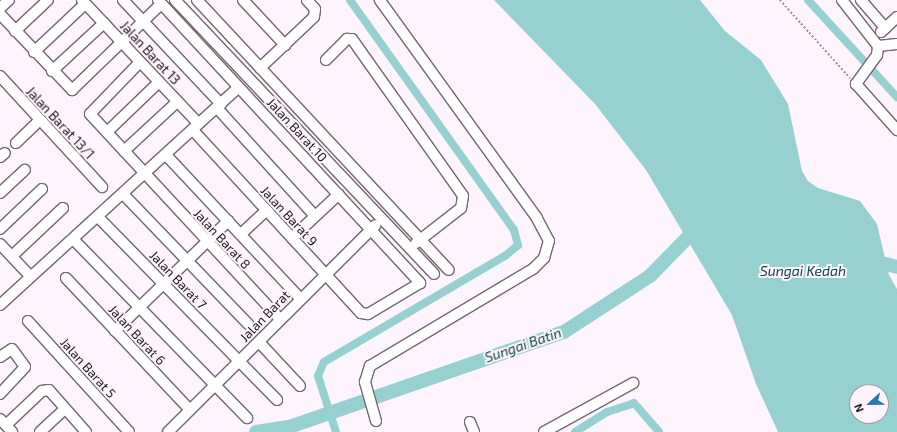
<!DOCTYPE html>
<style>
body{margin:0}
#map{position:relative;width:897px;height:432px;overflow:hidden;background:#fef4fd;font-family:"Exo 2",sans-serif}
div>[style]{position:absolute}
.water>*{inset:0;background:#96d0d1}
.canal>*{height:8px;margin:-4px;padding:0 4px;transform-origin:4px;border-radius:4px;background:#96d0d1}
.river>*{height:14px;margin:-7px;padding:0 7px;transform-origin:7px;border-radius:7px;background:#96d0d1}
.path>*{height:1.5px;margin-top:-0.75px;transform-origin:0;background:repeating-linear-gradient(90deg,#9b939a 0 2px,transparent 0 4px)}
.roads{filter:drop-shadow(1px 0 #746673) drop-shadow(-1px 0 #746673) drop-shadow(0 1px #746673) drop-shadow(0 -1px #746673)}
.minor>*{height:10px;margin:-5px;padding:0 5px;transform-origin:5px;border-radius:5px;background:#fff}
span{translate:-50% -50%;white-space:nowrap;text-align:center;line-height:1.15;-webkit-text-stroke:4px #fef4fd;paint-order:stroke}
.street-label{font-size:13px;color:#1b161b}
.water-label{font-size:14px;color:#0d4344;font-style:italic}
.north{position:absolute;left:849px;top:384px;width:40px;height:40px;box-sizing:border-box;background:#fef4fd;border:1px solid #a39ba3;border-radius:50%;rotate:248deg;font-size:11px;font-weight:700;line-height:16px;text-align:center;color:#1b161b}
.north::after{content:'';display:block;margin:auto;width:14px;height:18px;background:#2679a9;clip-path:polygon(50% 0,100% 100%,50% 72%,0 100%)}
</style>
<div id="map">
<div class="water">
<i style="clip-path:polygon(evenodd,494px 0,700px 0,725px 31px,761px 60px,788px 104px,802px 171px,808px 181px,818px 188px,860px 201px,877px 224px,889px 275px,897px 289px,897px 432px,778px 432px,756px 384px,732px 315px,646px 170px,595px 104px,494px 0,857px 392px,881px 392px,881px 416px,857px 416px,857px 392px)"></i>
</div>
<div class="canal">
<i style="left:808px;top:0;width:132px;rotate:47.5deg"></i>
<i style="left:336px;top:432px;width:59px;rotate:-107.8deg"></i>
<i style="left:318px;top:376px;width:15px;rotate:-67deg"></i>
<i style="left:324px;top:362px;width:210px;rotate:-30.4deg"></i>
<i style="left:505px;top:256px;width:17px;rotate:-40deg"></i>
<i style="left:518px;top:245px;width:16px;rotate:-105deg"></i>
<i style="left:514px;top:230px;width:282px;rotate:-125.5deg"></i>
<i style="left:575px;top:432px;width:38px;rotate:-32deg"></i>
<i style="left:607px;top:412px;width:28px;rotate:-18deg"></i>
<i style="left:634px;top:403px;width:38px;rotate:49deg"></i>
</div>
<div class="river">
<i style="left:868px;top:266px;width:18px;rotate:-6deg"></i>
<i style="left:886px;top:264px;width:11px;rotate:15deg"></i>
<i style="left:256px;top:432px;width:36px;rotate:-9deg"></i>
<i style="left:292px;top:426px;width:288px;rotate:-19.1deg"></i>
<i style="left:564px;top:332px;width:103px;rotate:-33.1deg"></i>
<i style="left:650px;top:276px;width:54px;rotate:-45.7deg"></i>
<i style="left:688px;top:237px;width:18px;rotate:-22deg"></i>
</div>
<div class="path">
<i style="left:780px;top:0;width:105px;rotate:48.1deg"></i>
</div>
<div class="roads">
<div class="minor">
<i style="left:82px;top:0;width:170px;rotate:46.7deg"></i>
<i style="left:123px;top:0;width:143px;rotate:46.7deg"></i>
<i style="left:158px;top:0;width:386px;rotate:47.2deg"></i>
<i style="left:420px;top:283px;width:61px;rotate:149.2deg"></i>
<i style="left:368px;top:314px;width:7px;rotate:-172deg"></i>
<i style="left:361px;top:313px;width:248px;rotate:-132.6deg"></i>
<i style="left:175px;top:0;width:377px;rotate:46.6deg"></i>
<i style="left:197px;top:0;width:369px;rotate:47deg"></i>
<i style="left:243px;top:0;width:62px;rotate:47deg"></i>
<i style="left:842px;top:0;width:58px;rotate:52deg"></i>
<i style="left:878px;top:46px;width:9px;rotate:96deg"></i>
<i style="left:877px;top:55px;width:36px;rotate:126deg"></i>
<i style="left:856px;top:84px;width:62px;rotate:48.3deg"></i>
<i style="left:861px;top:0;width:37px;rotate:49deg"></i>
<i style="left:0;top:8px;width:12px;rotate:-42deg"></i>
<i style="left:0;top:14px;width:105px;rotate:46.5deg"></i>
<i style="left:72px;top:90px;width:124px;rotate:-44deg"></i>
<i style="left:15px;top:31px;width:45px;rotate:-43.2deg"></i>
<i style="left:881px;top:32px;width:22px;rotate:-43deg"></i>
<i style="left:878px;top:46px;width:19px;rotate:-6deg"></i>
<i style="left:34px;top:52px;width:70px;rotate:-43.3deg"></i>
<i style="left:326px;top:60px;width:30px;rotate:-45deg"></i>
<i style="left:347px;top:39px;width:5px"></i>
<i style="left:352px;top:39px;width:192px;rotate:54.7deg"></i>
<i style="left:463px;top:196px;width:12px;rotate:99deg"></i>
<i style="left:461px;top:208px;width:57px;rotate:142.1deg"></i>
<i style="left:140px;top:62px;width:72px;rotate:133.9deg"></i>
<i style="left:90px;top:114px;width:280px;rotate:47.2deg"></i>
<i style="left:260px;top:68px;width:74px;rotate:-43.4deg"></i>
<i style="left:314px;top:17px;width:8px;rotate:-83deg"></i>
<i style="left:315px;top:9px;width:12px;rotate:-132deg"></i>
<i style="left:52px;top:71px;width:71px;rotate:-42.7deg"></i>
<i style="left:0;top:76px;width:151px;rotate:47.4deg"></i>
<i style="left:217px;top:108px;width:146px;rotate:47.8deg"></i>
<i style="left:107px;top:132px;width:72px;rotate:-43.9deg"></i>
<i style="left:16px;top:143px;width:33px;rotate:-44deg"></i>
<i style="left:124px;top:151px;width:72px;rotate:-42.8deg"></i>
<i style="left:166px;top:155px;width:196px;rotate:46.9deg"></i>
<i style="left:0;top:157px;width:6px;rotate:-39deg"></i>
<i style="left:0;top:193px;width:34px;rotate:-43deg"></i>
<i style="left:124px;top:195px;width:179px;rotate:46.1deg"></i>
<i style="left:98px;top:217px;width:256px;rotate:45.6deg"></i>
<i style="left:0;top:229px;width:58px;rotate:-43.6deg"></i>
<i style="left:241px;top:234px;width:35px;rotate:-43deg"></i>
<i style="left:292px;top:238px;width:64px;rotate:-43.1deg"></i>
<i style="left:73px;top:239px;width:250px;rotate:45.8deg"></i>
<i style="left:0;top:244px;width:44px;rotate:46.8deg"></i>
<i style="left:12px;top:256px;width:70px;rotate:-43.3deg"></i>
<i style="left:66px;top:278px;width:181px;rotate:46.8deg"></i>
<i style="left:0;top:305px;width:323px;rotate:-42.4deg"></i>
<i style="left:28px;top:321px;width:150px;rotate:47.7deg"></i>
<i style="left:115px;top:331px;width:158px;rotate:-44.2deg"></i>
<i style="left:259px;top:342px;width:60px;rotate:47deg"></i>
<i style="left:0;top:357px;width:14px;rotate:-34deg"></i>
<i style="left:12px;top:349px;width:22px;rotate:54deg"></i>
<i style="left:25px;top:367px;width:37px;rotate:133deg"></i>
<i style="left:0;top:419px;width:18px;rotate:47deg"></i>
<i style="left:376px;top:421px;width:41px;rotate:-105.8deg"></i>
<i style="left:365px;top:382px;width:17px;rotate:-73deg"></i>
<i style="left:370px;top:366px;width:190px;rotate:-30.8deg"></i>
<i style="left:533px;top:269px;width:16px;rotate:-45deg"></i>
<i style="left:544px;top:258px;width:18px;rotate:-74deg"></i>
<i style="left:549px;top:241px;width:26px;rotate:-118deg"></i>
<i style="left:537px;top:218px;width:269px;rotate:-125.8deg"></i>
<i style="left:470px;top:422px;width:11px;rotate:68deg"></i>
<i style="left:6px;top:425px;width:50px;rotate:-43.4deg"></i>
<i style="left:42px;top:391px;width:7px;rotate:-8deg"></i>
<i style="left:49px;top:390px;width:56px;rotate:48.6deg"></i>
<i style="left:40px;top:432px;width:34px;rotate:-43deg"></i>
<i style="left:168px;top:432px;width:293px;rotate:-44.9deg"></i>
<i style="left:544px;top:432px;width:102px;rotate:-28.8deg"></i>
</div>
</div>
<div class="street-label">
<span style="left:150px;top:53px;rotate:47deg">Jalan Barat 13</span>
<span style="left:60px;top:123px;rotate:47deg">Jalan Barat 13/1</span>
<span style="left:297px;top:130px;rotate:47deg">Jalan Barat 10</span>
<span style="left:289px;top:216px;rotate:47deg">Jalan Barat 9</span>
<span style="left:222px;top:239px;rotate:47deg">Jalan Barat 8</span>
<span style="left:178px;top:280px;rotate:46deg">Jalan Barat 7</span>
<span style="left:265px;top:316px;rotate:-46deg">Jalan Barat</span>
<span style="left:137px;top:335px;rotate:47deg">Jalan Barat 6</span>
<span style="left:88px;top:368px;rotate:48deg">Jalan Barat 5</span>
</div>
<div class="water-label">
<span style="left:803px;top:271px">Sungai Kedah</span>
<span style="left:523px;top:345px;rotate:-19deg">Sungai Batin</span>
</div>
<div class="north">N</div>
</div>
